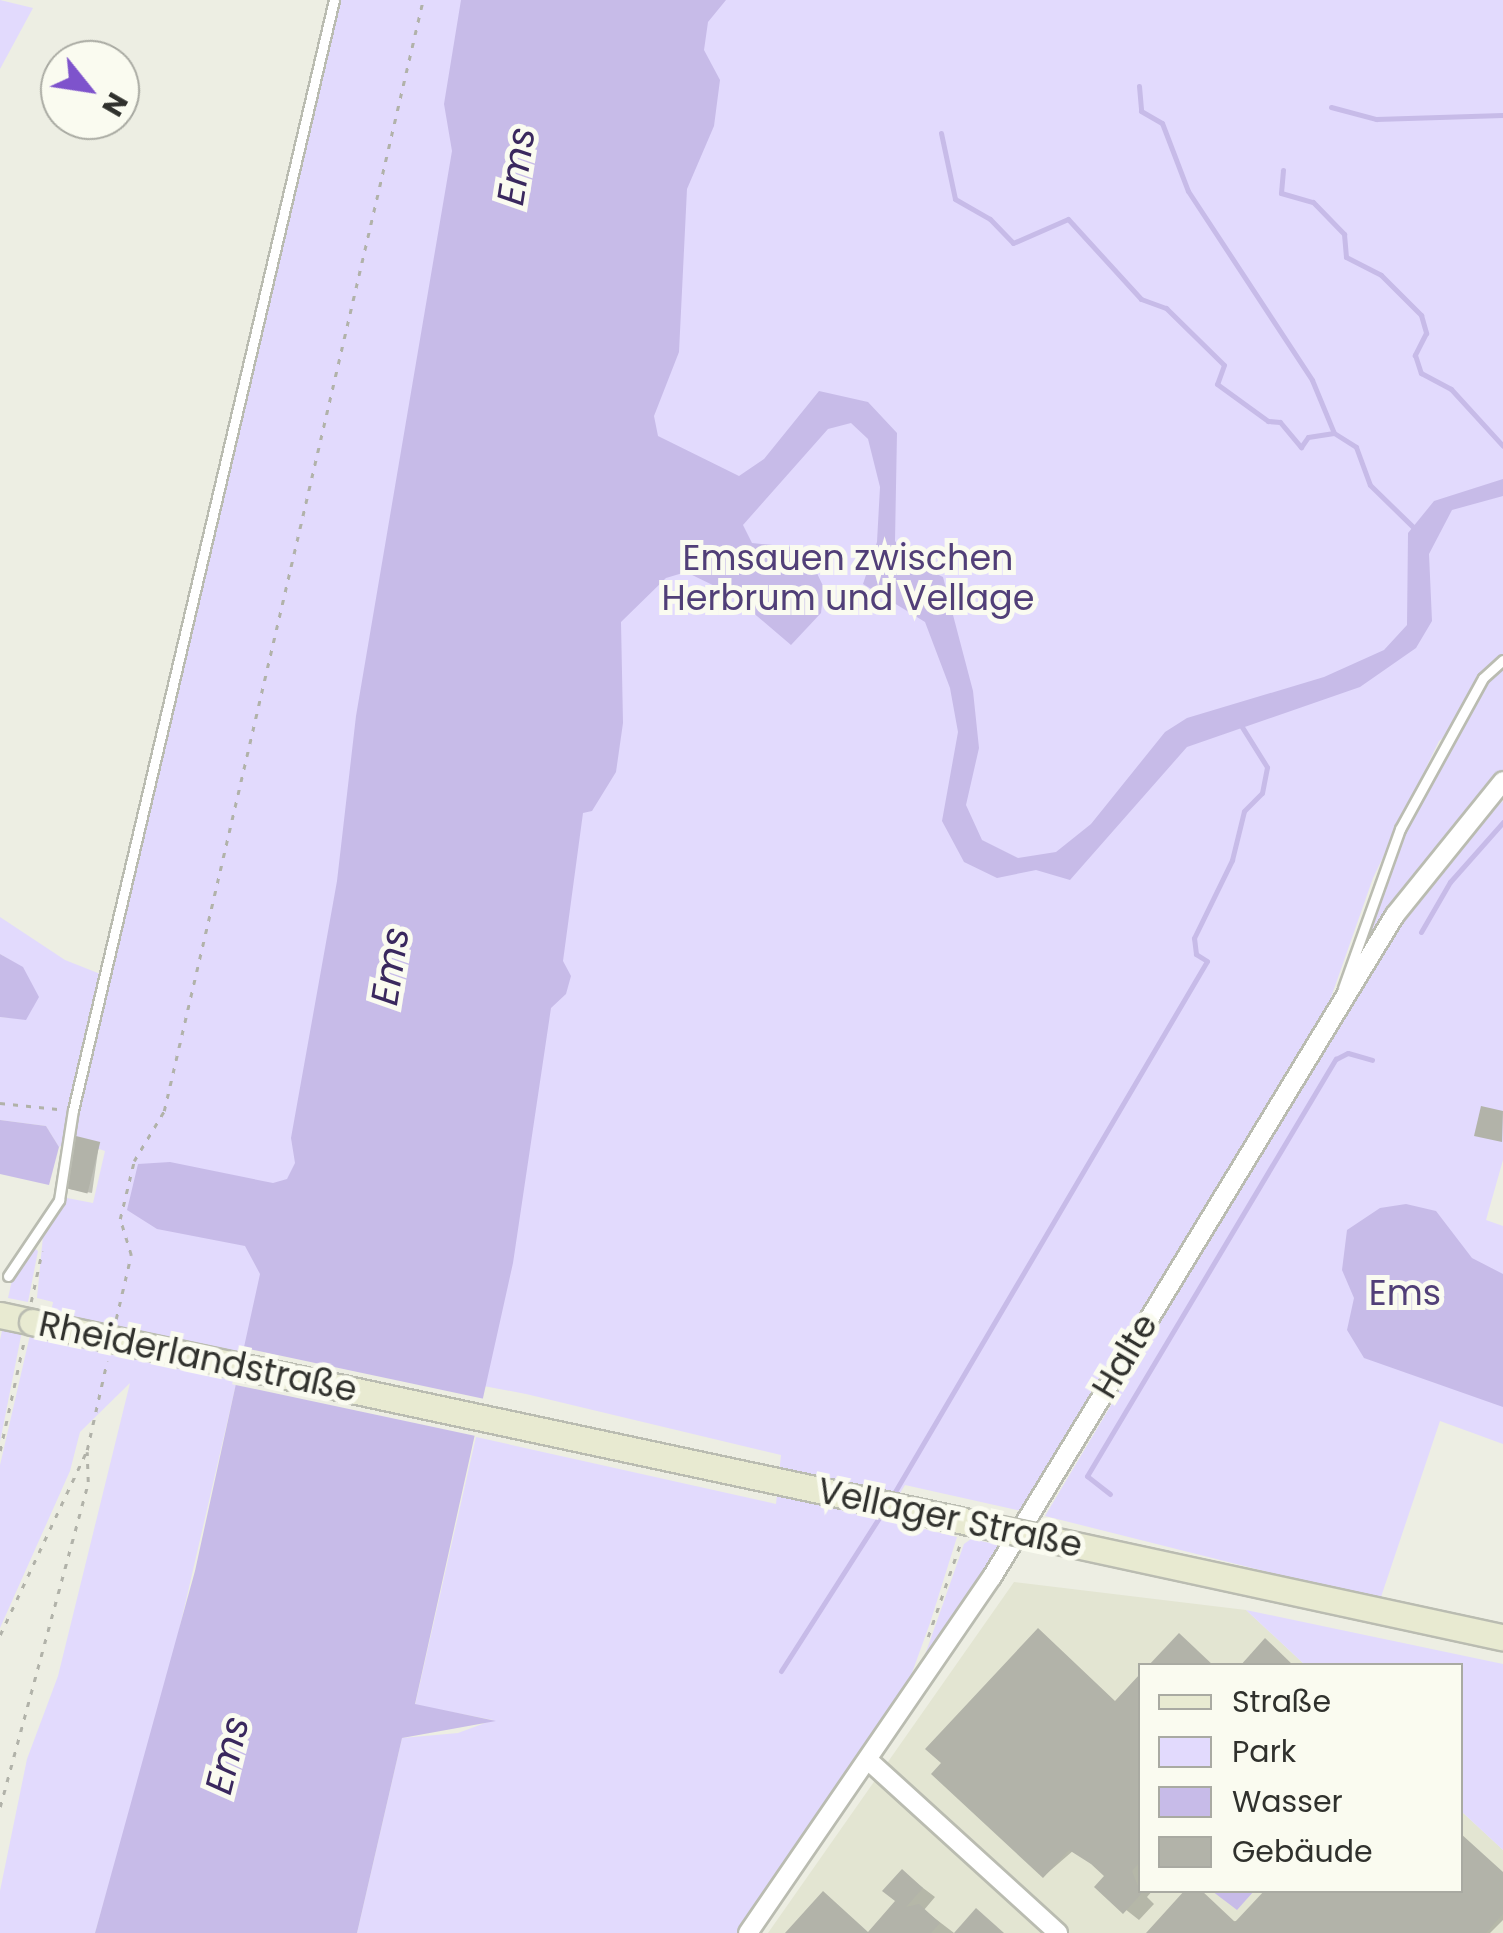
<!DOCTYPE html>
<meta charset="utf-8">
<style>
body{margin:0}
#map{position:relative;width:1503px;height:1933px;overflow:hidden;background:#edeee3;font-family:Poppins,sans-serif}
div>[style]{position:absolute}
.built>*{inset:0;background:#e3e5d2}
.green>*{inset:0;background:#e2dafd}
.water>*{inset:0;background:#c7bbe8}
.pier>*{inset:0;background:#edeee3;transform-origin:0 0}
.shadow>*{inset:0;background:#0003}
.stream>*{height:5px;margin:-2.5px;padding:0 2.5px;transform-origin:2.5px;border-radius:2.5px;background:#c7bbe8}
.building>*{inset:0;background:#b2b3a9;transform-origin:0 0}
.path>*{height:2.5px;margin-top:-1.25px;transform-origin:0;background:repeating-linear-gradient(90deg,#b1b2a9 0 5px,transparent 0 13px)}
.roads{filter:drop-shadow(2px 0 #babcb1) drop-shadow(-2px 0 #babcb1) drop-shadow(0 2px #babcb1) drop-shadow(0 -2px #babcb1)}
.service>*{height:9px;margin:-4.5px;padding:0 4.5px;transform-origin:4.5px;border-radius:4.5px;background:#fff}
.minor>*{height:18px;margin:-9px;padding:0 9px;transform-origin:9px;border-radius:9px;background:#fff}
.secondary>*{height:25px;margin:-12.5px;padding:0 12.5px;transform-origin:12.5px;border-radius:12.5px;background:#e8ead1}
.bridges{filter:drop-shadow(2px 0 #babcb1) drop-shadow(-2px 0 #babcb1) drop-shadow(0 2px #babcb1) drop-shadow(0 -2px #babcb1)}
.secondary-bridge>*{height:25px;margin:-12.5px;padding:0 12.5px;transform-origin:12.5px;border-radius:12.5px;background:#e8ead1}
span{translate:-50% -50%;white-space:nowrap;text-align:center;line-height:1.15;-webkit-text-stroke:10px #fafbf0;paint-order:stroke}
.park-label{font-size:35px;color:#513f78}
.street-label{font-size:35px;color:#30312d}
.water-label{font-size:38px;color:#3a285e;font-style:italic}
.legend{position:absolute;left:1138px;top:1663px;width:325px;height:230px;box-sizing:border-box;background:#fafbf0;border:2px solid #a9aaa2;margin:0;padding:12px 18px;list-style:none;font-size:30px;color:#30312d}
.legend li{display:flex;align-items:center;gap:20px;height:50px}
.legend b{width:50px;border:2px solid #a9aaa2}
.north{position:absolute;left:40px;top:40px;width:100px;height:100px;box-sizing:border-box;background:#fafbf0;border:2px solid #a9aaa2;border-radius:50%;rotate:120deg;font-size:28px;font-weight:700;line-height:40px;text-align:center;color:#30312d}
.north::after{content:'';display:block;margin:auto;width:35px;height:45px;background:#7e53cc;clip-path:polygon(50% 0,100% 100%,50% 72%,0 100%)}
</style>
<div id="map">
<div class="built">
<i style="clip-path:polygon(1014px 1582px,1246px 1610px,1305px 1665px,1140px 1666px,1140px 1890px,1460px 1890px,1461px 1811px,1503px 1850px,1503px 1933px,768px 1933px)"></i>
</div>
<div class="green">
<i style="clip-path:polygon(0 0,33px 8px,0 69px)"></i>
<i style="clip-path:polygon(334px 0,1503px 0,1503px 778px,1343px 988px,1410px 812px,1453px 730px,1439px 741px,1373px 878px,1321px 1026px,1026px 1512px,905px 1485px,884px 1519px,957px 1537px,930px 1623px,899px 1709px,744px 1933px,357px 1933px,402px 1738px,458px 1733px,493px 1720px,415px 1705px,476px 1437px,776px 1504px,781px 1455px,526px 1394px,246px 1341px,165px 1691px,95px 1933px,0 1933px,0 1891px,27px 1759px,58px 1676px,130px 1383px,80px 1432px,70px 1471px,0 1628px,0 1465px,30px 1335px,46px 1338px,53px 1302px,37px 1298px,43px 1236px,67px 1198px,93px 1203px,105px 1151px,73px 1140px,59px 1147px,46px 1126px,0 1120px,0 1017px,26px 1019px,23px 968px,0 954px,0 917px,65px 960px,103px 975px)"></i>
<i style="clip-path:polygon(1503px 801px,1503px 1160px,1486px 1220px,1503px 1226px,1503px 1444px,1440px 1421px,1380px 1600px,1045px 1516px,1394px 930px,1466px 836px)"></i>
<i style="clip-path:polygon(32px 1246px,38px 1251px,28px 1302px,8px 1298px,16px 1262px)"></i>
<i style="clip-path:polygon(3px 1326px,22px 1331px,0 1442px,0 1340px)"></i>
<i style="clip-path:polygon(971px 1539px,1005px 1546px,913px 1689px,964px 1544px)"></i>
<i style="clip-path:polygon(1246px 1610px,1503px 1664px,1503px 1850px,1461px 1811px,1460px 1666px,1305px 1665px)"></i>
</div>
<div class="water">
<i style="clip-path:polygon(461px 0,726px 0,708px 22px,704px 50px,720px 80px,714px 126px,687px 189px,679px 352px,654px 416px,658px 436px,739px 476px,764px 459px,819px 391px,868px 402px,897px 433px,895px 541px,912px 562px,943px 577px,973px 691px,979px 748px,966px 805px,982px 840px,1018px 858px,1056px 852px,1091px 824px,1165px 732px,1187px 718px,1324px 677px,1384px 650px,1407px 625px,1408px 533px,1434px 501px,1503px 479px,1503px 496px,1452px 510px,1429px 554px,1432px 621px,1416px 648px,1360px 687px,1187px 747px,1070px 880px,1036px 870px,997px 878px,964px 862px,942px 821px,958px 732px,950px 688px,925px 622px,863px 584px,877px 542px,880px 487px,868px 439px,851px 423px,828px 429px,743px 525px,752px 543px,805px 548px,824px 588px,821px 613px,791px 645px,731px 594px,686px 572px,666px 578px,621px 622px,623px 723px,616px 772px,592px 811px,583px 813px,563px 961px,571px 976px,566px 994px,551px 1008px,513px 1263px,415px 1704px,496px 1721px,402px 1738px,357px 1933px,95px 1933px,195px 1571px,260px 1274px,245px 1246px,157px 1229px,127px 1210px,138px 1164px,170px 1162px,273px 1183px,287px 1179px,295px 1163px,291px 1138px,337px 881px,356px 716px,452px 151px,444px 104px)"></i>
<i style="clip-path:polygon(0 954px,23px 967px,39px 997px,26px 1020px,0 1017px)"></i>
<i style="clip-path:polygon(0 1120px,46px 1126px,59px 1147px,49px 1185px,0 1174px)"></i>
<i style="clip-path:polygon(1406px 1204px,1436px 1211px,1472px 1258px,1503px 1274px,1503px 1407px,1364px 1358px,1347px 1330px,1354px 1298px,1342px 1270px,1347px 1230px,1380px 1208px)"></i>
<i style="clip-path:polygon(1212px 1891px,1254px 1891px,1237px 1910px)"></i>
</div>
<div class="pier">
<i style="left:240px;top:1347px;width:255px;height:38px;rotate:12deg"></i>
</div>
<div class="shadow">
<i style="clip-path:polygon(99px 1144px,92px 1193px,70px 1189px)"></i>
<i style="clip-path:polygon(1140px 1677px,1140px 1890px,1153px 1890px,1147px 1897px,1154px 1904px,1139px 1920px,1097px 1887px,1107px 1876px,1074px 1850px,1044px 1876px,1116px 1703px)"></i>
<i style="clip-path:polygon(902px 1872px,935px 1897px,924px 1910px,954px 1933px,870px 1933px,898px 1901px)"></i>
<i style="clip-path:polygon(1503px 1874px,1503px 1920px,1490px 1933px,1149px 1933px,1460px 1890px)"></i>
</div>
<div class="stream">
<i style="left:1139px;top:86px;width:25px;rotate:85deg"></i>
<i style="left:1141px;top:111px;width:24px;rotate:30deg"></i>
<i style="left:1162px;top:123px;width:73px;rotate:69.1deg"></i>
<i style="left:1188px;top:191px;width:226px;rotate:56.7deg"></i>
<i style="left:1312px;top:380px;width:57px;rotate:67.5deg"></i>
<i style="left:1334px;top:433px;width:26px;rotate:32deg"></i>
<i style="left:1356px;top:447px;width:40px;rotate:69.8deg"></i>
<i style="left:1370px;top:485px;width:60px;rotate:44.3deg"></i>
<i style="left:1331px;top:107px;width:47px;rotate:14.9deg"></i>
<i style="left:1376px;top:119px;width:127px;rotate:-1.8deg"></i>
<i style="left:941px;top:133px;width:67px;rotate:78deg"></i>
<i style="left:955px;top:199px;width:40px;rotate:29.7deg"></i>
<i style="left:990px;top:219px;width:33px;rotate:46deg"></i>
<i style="left:1013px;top:243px;width:60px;rotate:-23.6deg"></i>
<i style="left:1068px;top:219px;width:108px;rotate:47.6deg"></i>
<i style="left:1141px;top:299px;width:27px;rotate:20deg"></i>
<i style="left:1166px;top:308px;width:81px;rotate:44.5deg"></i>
<i style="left:1224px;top:365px;width:20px;rotate:110deg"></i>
<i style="left:1217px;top:384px;width:63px;rotate:36deg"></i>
<i style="left:1268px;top:421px;width:12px;rotate:5deg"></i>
<i style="left:1280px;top:422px;width:33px;rotate:50deg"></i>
<i style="left:1301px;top:447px;width:12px;rotate:-55deg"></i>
<i style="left:1308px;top:437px;width:26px;rotate:-9deg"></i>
<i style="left:1283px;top:170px;width:23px;rotate:95deg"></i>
<i style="left:1281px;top:193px;width:33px;rotate:16deg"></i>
<i style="left:1313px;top:202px;width:45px;rotate:45.9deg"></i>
<i style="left:1344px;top:234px;width:23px;rotate:85deg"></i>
<i style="left:1346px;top:257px;width:39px;rotate:27deg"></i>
<i style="left:1381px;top:275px;width:57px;rotate:45deg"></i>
<i style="left:1421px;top:315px;width:19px;rotate:74deg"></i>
<i style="left:1426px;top:333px;width:25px;rotate:117deg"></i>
<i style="left:1415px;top:355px;width:19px;rotate:72deg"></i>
<i style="left:1421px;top:373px;width:34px;rotate:28deg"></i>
<i style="left:1451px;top:389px;width:77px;rotate:47.6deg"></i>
<i style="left:1421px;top:932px;width:58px;rotate:-59.9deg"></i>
<i style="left:1450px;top:882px;width:80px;rotate:-48.5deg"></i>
<i style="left:1110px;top:1494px;width:29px;rotate:-142deg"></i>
<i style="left:1087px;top:1476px;width:486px;rotate:-59.2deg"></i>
<i style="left:1336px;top:1059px;width:13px;rotate:-27deg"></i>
<i style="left:1348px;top:1053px;width:25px;rotate:16deg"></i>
<i style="left:893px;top:1495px;width:619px;rotate:-59.54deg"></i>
<i style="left:1207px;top:961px;width:13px;rotate:-148deg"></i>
<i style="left:1196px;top:954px;width:16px;rotate:-97deg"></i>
<i style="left:1194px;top:938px;width:87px;rotate:-64deg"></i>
<i style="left:1232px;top:860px;width:50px;rotate:-76.2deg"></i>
<i style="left:1244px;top:811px;width:25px;rotate:-45deg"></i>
<i style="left:1262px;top:793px;width:26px;rotate:-79deg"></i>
<i style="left:1267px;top:767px;width:47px;rotate:-122deg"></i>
<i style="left:781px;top:1671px;width:188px;rotate:-57.4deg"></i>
</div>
<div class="building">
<i style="clip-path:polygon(1481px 1106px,1503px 1111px,1502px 1142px,1474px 1136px)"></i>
<i style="left:76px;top:1136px;width:25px;height:53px;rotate:14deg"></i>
<i style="clip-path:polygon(1038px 1628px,1115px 1701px,1140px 1674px,1140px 1862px,1132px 1871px,1141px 1894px,1123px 1914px,1094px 1887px,1104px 1876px,1091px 1864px,1069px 1850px,1043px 1878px,931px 1774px,941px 1763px,925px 1749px)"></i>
<i style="clip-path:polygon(1179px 1633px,1214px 1666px,1148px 1666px)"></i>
<i style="clip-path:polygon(1265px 1638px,1294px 1666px,1240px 1666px)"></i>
<i style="clip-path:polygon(1460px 1833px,1503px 1872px,1503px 1914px,1486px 1933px,1146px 1933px,1185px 1890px,1201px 1890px,1235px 1922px,1265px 1890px,1460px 1890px)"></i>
<i style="clip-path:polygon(902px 1869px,923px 1888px,906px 1907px,919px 1904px,940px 1923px,931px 1933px,785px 1933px,823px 1891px,868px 1932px,895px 1901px,882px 1891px)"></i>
<i style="clip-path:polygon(976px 1908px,1004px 1933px,954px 1933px)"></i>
</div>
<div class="path">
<i style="left:0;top:1103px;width:58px;rotate:5.9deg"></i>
<i style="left:31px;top:1302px;width:52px;rotate:-77.8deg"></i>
<i style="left:116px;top:1319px;width:66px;rotate:-76.8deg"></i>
<i style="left:131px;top:1255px;width:38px;rotate:-107deg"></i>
<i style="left:120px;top:1219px;width:60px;rotate:-76.4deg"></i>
<i style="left:134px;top:1161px;width:58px;rotate:-59deg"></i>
<i style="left:164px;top:1111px;width:1141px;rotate:-76.88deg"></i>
<i style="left:0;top:1451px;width:113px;rotate:-77.7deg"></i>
<i style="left:0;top:1635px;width:204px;rotate:-64.8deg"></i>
<i style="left:87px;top:1450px;width:91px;rotate:-77.3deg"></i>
<i style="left:928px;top:1637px;width:102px;rotate:-71deg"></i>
<i style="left:0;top:1807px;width:337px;rotate:-74.8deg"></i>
<i style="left:88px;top:1482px;width:30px;rotate:-92deg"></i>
</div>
<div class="roads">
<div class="service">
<i style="left:1343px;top:988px;width:169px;rotate:-70.3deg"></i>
<i style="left:1400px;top:829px;width:172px;rotate:-61.2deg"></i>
<i style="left:1483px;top:678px;width:27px;rotate:-42deg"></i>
<i style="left:8px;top:1276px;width:92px;rotate:-56.1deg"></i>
<i style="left:59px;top:1200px;width:91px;rotate:-81.2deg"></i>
<i style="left:73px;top:1110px;width:1140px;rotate:-76.77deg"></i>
</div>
<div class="minor">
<i style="left:868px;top:1760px;width:257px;rotate:42.3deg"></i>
<i style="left:748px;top:1933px;width:432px;rotate:-55.6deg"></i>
<i style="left:992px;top:1577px;width:775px;rotate:-58.67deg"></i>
<i style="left:1395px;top:915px;width:172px;rotate:-51.1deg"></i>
</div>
<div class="secondary">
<i style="left:0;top:1315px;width:33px;rotate:12deg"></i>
<i style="left:235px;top:1365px;width:774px;rotate:12.08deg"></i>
<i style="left:1048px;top:1539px;width:465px;rotate:12.2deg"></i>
</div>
</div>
<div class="bridges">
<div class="secondary-bridge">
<i style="left:32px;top:1322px;width:208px;rotate:12deg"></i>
<i style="left:992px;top:1527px;width:57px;rotate:12.1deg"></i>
</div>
</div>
<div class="park-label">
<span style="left:848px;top:578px">Emsauen zwischen<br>Herbrum und Vellage</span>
<span style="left:1405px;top:1293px">Ems</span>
</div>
<div class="street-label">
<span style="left:1125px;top:1356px;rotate:-59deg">Halte</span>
<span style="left:198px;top:1357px;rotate:12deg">Rheiderlandstraße</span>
<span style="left:950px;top:1518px;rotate:12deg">Vellager Straße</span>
</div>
<div class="water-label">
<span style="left:516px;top:166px;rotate:-81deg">Ems</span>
<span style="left:390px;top:966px;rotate:-81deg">Ems</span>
<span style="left:227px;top:1755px;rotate:-76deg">Ems</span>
</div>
<ul class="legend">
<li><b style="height:12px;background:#e8ead1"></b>Straße</li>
<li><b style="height:28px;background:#e2dafd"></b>Park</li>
<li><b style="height:28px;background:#c7bbe8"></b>Wasser</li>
<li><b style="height:28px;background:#b2b3a9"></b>Gebäude</li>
</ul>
<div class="north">N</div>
</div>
